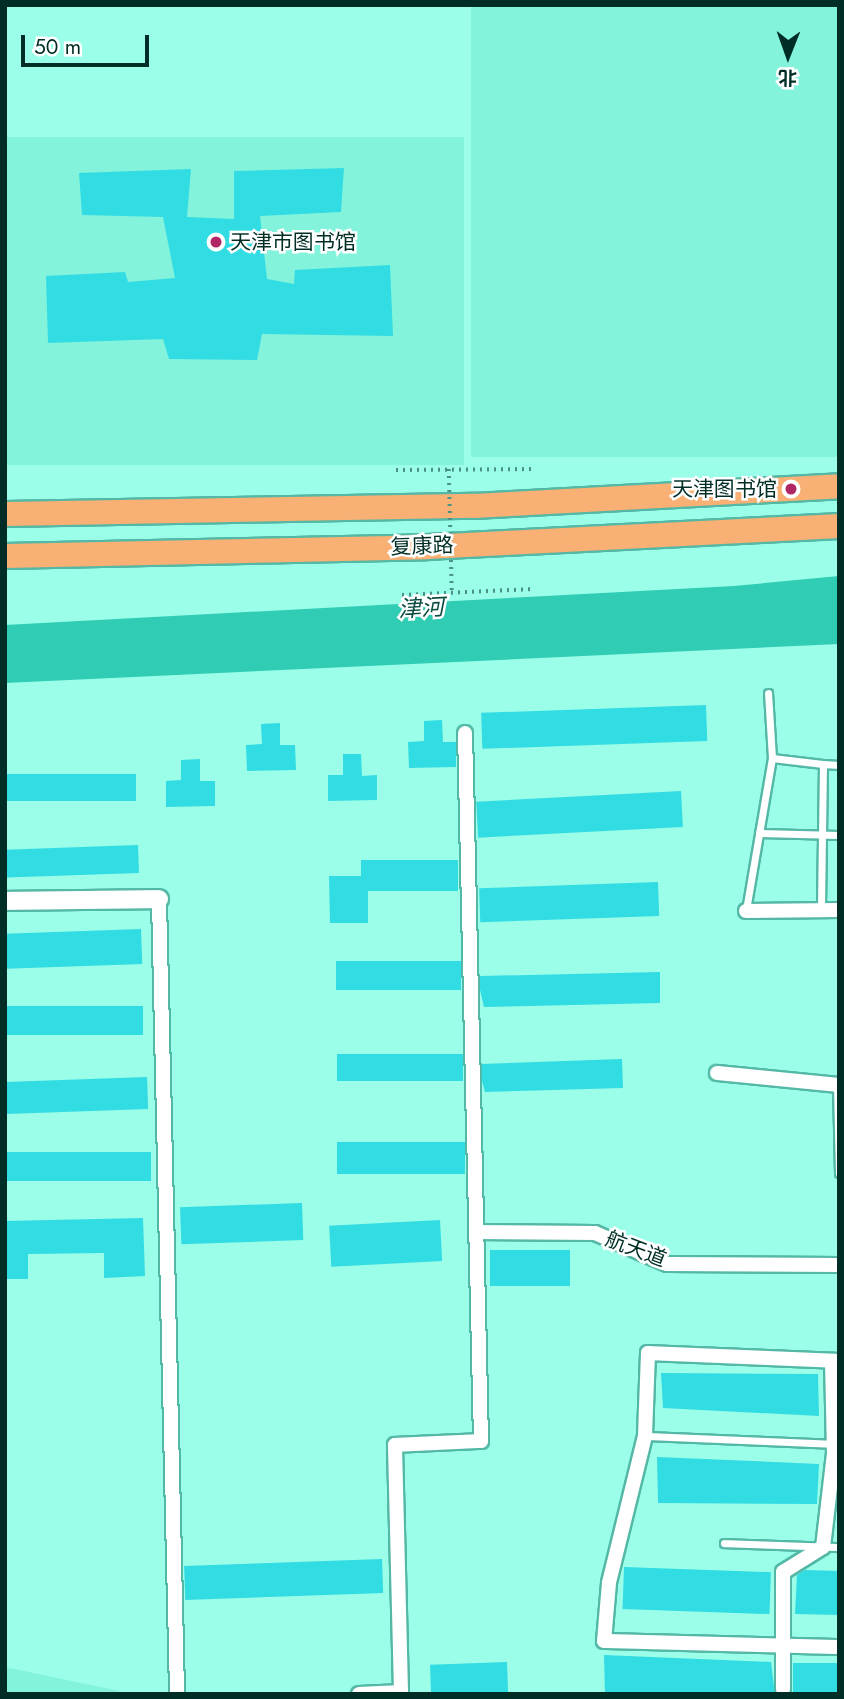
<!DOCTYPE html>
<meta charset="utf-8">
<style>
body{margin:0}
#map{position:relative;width:844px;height:1699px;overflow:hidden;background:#9afee9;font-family:Jost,"Noto Sans SC",sans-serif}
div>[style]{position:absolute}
.built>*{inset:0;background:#83f3dc;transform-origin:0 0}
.water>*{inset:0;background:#30cdb4}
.building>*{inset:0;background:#32dce3;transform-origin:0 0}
.path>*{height:3.5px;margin-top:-1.75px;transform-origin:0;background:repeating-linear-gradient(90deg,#4a9285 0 2px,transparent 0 7px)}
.roads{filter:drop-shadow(2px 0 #53b8a5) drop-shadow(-2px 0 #53b8a5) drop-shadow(0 2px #53b8a5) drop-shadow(0 -2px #53b8a5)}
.service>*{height:7px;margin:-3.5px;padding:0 3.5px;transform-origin:3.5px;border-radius:3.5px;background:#fff}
.minor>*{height:14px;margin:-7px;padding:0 7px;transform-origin:7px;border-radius:7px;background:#fff}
.tertiary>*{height:18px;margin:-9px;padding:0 9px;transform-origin:9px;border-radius:9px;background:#fff}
.trunk>*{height:24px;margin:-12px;padding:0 12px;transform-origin:12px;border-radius:12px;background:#f8b074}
.path-bridge>*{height:3.5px;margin-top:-1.75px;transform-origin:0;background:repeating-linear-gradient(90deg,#4a9285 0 2px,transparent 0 7px)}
.dots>*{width:19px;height:19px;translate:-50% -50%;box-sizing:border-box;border:4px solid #fff;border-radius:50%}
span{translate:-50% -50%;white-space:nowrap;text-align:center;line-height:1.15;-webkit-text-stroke:5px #fff;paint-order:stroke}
.poi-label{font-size:21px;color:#002e27}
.left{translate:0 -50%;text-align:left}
.right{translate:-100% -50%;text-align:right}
.street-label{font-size:21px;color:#002e27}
.water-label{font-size:23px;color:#0b4c42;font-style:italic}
.frame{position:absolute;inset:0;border:7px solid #002e27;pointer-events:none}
.north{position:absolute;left:753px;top:21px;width:70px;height:70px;-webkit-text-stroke:5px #fff;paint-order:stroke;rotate:181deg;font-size:19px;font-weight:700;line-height:28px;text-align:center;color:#002e27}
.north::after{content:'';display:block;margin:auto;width:24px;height:32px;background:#002e27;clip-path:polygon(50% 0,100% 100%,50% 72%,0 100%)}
.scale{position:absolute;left:21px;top:35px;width:128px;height:32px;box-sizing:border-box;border:4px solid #002e27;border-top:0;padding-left:9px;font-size:21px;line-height:24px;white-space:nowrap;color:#002e27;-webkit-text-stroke:5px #fff;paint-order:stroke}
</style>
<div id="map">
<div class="built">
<i style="left:471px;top:5px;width:368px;height:452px"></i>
<i style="left:5px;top:137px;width:459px;height:328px"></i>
<i style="clip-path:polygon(5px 1667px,119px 1691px,119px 1694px,5px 1694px)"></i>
</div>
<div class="water">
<i style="clip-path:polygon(839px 576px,839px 644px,5px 683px,5px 625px,734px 586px)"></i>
</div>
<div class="building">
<i style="clip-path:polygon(344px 168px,341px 212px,260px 216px,267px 279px,294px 284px,295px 270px,390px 265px,393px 336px,262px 334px,257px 360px,169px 359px,163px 339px,48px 343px,46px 276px,125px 272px,128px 282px,175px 278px,163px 217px,82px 215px,79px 173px,191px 169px,187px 217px,234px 219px,234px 171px)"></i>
<i style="left:706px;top:705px;width:36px;height:225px;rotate:88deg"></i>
<i style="clip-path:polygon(442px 720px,443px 742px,456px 742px,456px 767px,409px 768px,408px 742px,424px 741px,424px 721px)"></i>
<i style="clip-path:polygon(280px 723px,280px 745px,295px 745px,296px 770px,247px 771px,246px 745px,262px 744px,261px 724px)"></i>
<i style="clip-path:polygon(343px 754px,361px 754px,362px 776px,377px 775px,377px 800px,328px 801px,328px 775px,343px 775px)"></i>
<i style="clip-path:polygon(200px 759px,200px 781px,215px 781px,215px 806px,166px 807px,166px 781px,181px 780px,181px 760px)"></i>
<i style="left:136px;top:774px;width:27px;height:131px;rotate:90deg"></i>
<i style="left:681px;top:791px;width:36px;height:205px;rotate:87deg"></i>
<i style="left:138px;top:845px;width:28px;height:133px;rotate:88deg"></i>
<i style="clip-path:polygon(361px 860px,458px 860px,458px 891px,368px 891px,368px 923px,330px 923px,329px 876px,361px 876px)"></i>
<i style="left:658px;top:882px;width:34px;height:179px;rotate:88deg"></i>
<i style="left:141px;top:929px;width:35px;height:136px;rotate:88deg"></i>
<i style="left:461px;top:961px;width:29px;height:125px;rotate:90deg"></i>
<i style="clip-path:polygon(660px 972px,660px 1003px,484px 1007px,480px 990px,480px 976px)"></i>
<i style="left:143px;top:1006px;width:29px;height:138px;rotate:90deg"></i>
<i style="left:463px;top:1054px;width:27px;height:126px;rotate:90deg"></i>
<i style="clip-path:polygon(622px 1059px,623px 1088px,485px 1092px,482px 1081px,482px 1064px)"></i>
<i style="left:147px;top:1077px;width:32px;height:142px;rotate:88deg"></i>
<i style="left:465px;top:1142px;width:32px;height:128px;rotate:90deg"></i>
<i style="left:151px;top:1152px;width:29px;height:146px;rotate:90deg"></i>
<i style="left:302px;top:1203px;width:37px;height:122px;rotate:88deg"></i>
<i style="clip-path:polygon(143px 1218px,145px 1276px,104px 1278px,104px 1253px,28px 1254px,28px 1279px,5px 1279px,5px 1221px)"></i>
<i style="left:440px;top:1220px;width:41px;height:111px;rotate:87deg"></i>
<i style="left:490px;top:1250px;width:80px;height:36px"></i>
<i style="clip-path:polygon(661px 1373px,818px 1374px,819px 1416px,663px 1408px)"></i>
<i style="clip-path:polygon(657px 1457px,819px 1464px,817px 1504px,658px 1503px)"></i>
<i style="left:382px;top:1559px;width:34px;height:198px;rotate:88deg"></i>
<i style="left:624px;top:1567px;width:147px;height:42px;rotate:2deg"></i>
<i style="clip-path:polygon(805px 1570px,839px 1571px,839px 1615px,795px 1614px,797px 1575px)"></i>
<i style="clip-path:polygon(604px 1655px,771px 1662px,775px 1694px,605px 1694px)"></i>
<i style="left:507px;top:1662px;width:32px;height:77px;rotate:88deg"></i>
<i style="left:793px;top:1663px;width:46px;height:31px"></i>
</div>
<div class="path">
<i style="left:396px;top:470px;width:138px;rotate:-0.4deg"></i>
<i style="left:402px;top:595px;width:131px;rotate:-2.6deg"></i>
</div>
<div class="roads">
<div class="service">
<i style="left:772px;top:758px;width:51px;rotate:6.7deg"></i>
<i style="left:823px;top:764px;width:146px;rotate:90.8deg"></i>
<i style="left:823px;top:764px;width:16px;rotate:4deg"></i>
<i style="left:759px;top:833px;width:80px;rotate:1.4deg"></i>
<i style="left:746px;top:910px;width:154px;rotate:-80.3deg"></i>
<i style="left:772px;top:758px;width:65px;rotate:-93.5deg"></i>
<i style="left:837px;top:1085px;width:88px;rotate:88.7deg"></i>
<i style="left:645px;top:1436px;width:188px;rotate:2.4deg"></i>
<i style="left:724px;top:1543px;width:115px;rotate:2deg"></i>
</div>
<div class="minor">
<i style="left:159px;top:899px;width:795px;rotate:88.7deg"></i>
<i style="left:746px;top:911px;width:93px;rotate:-0.6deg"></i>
<i style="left:717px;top:1073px;width:123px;rotate:5.6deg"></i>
<i style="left:476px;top:1232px;width:119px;rotate:0.5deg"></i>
<i style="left:595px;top:1233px;width:78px;rotate:23.3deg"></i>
<i style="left:667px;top:1264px;width:172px;rotate:0.3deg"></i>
<i style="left:839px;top:1361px;width:191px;rotate:-177.6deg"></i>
<i style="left:648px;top:1353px;width:83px;rotate:92.1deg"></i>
<i style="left:645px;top:1436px;width:151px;rotate:103.8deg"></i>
<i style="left:609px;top:1583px;width:58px;rotate:94.9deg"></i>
<i style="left:604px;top:1641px;width:235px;rotate:1.5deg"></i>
<i style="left:783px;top:1689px;width:117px;rotate:-90deg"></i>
<i style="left:783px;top:1572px;width:47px;rotate:-32deg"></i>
<i style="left:823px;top:1547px;width:94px;rotate:-83.3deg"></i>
<i style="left:834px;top:1454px;width:93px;rotate:-91.2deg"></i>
<i style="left:359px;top:1694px;width:42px;rotate:-2.7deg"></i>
<i style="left:401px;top:1692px;width:247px;rotate:-91.4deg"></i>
<i style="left:395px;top:1445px;width:86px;rotate:-2.7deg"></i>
<i style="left:481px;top:1441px;width:708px;rotate:-91.29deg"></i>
</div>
<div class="tertiary">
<i style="left:5px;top:901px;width:154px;rotate:-0.7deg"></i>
</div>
<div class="trunk">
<i style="left:5px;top:514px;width:469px;rotate:-1deg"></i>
<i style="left:474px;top:506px;width:366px;rotate:-3.1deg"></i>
<i style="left:5px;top:556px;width:422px;rotate:-1.2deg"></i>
<i style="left:427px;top:547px;width:413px;rotate:-2.9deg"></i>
</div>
</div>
<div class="path-bridge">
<i style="left:449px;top:469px;width:123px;rotate:88.6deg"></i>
</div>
<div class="dots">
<i style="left:216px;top:242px;background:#b12664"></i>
<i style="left:791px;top:489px;background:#b12664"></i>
</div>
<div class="poi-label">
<span class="left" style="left:230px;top:242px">天津市图书馆</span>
<span class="right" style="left:777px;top:489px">天津图书馆</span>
</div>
<div class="street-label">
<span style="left:422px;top:546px;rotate:-2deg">复康路</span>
<span style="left:636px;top:1249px;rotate:21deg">航天道</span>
</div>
<div class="water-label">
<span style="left:421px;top:608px;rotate:-3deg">津河</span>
</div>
<div class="frame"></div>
<div class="north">北</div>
<div class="scale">50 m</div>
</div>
